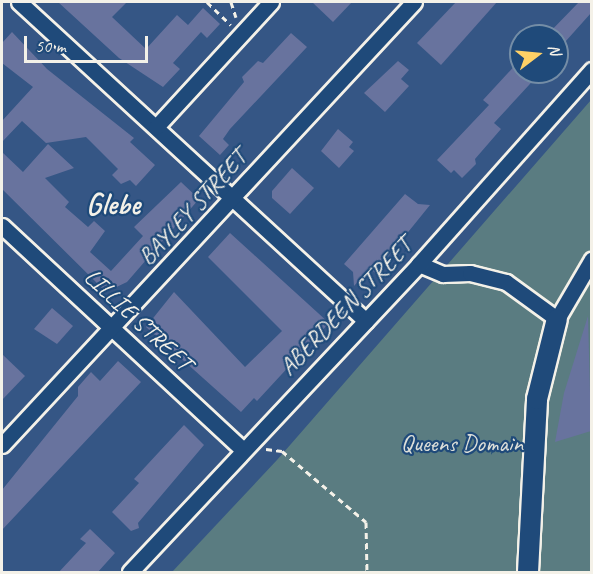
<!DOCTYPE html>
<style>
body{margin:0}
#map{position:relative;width:593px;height:574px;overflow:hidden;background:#355685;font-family:Caveat,sans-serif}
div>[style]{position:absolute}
.green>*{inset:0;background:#5a7c81}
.building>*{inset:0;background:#68739e}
.path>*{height:3px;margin-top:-1.5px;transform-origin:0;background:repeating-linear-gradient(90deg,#f4f1e8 0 6px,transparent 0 10.5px)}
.roads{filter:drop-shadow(2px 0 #f4f1e8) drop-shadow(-2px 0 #f4f1e8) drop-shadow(0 2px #f4f1e8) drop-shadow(0 -2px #f4f1e8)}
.minor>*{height:15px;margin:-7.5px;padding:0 7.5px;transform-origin:7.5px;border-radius:7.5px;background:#1f4a7a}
.tertiary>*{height:20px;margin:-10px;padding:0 10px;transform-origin:10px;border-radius:10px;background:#1f4a7a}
span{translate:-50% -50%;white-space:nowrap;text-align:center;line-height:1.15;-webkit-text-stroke:4.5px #1f4a7a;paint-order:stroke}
.street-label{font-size:24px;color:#f4f1e8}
.park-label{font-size:24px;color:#dddfd9}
.district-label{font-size:30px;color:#f4f1e8;font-weight:700}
.frame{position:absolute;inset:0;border:3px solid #f4f1e8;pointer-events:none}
.north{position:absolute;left:509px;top:24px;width:60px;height:60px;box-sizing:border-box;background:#1f4a7a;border:2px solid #748da6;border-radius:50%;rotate:74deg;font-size:16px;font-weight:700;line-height:24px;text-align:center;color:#f4f1e8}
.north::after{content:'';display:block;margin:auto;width:21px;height:27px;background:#ffd166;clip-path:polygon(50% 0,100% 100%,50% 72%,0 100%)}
.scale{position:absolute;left:24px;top:36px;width:124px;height:27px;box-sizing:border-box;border:3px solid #f4f1e8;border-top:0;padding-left:8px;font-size:18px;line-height:21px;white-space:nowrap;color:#f4f1e8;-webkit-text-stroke:4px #1f4a7a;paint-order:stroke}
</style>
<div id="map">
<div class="green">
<i style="clip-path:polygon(591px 100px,591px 572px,172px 572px,277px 460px)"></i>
</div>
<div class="building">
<i style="clip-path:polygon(58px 2px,127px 2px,112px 17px,146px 49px,177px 15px,188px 25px,203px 8px,220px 24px,207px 38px,201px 32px,173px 63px,180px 69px,163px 87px,119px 58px)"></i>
<i style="clip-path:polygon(312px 2px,352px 2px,333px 22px)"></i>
<i style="clip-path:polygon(456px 2px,497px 2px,441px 65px,417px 43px)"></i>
<i style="clip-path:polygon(579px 2px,591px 2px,591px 13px,557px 51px,557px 36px,546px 36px)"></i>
<i style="clip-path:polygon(12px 32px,47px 69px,134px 138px,130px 142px,155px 165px,136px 186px,130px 180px,121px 184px,112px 175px,118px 169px,86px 137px,46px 143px,22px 121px,2px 142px,2px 121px,33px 87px,2px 63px,2px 43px)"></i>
<i style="clip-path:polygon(291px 33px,307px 47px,230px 129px,223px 139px,229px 145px,220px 155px,199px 136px,244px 82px,242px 77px,258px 61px,263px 63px)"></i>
<i style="clip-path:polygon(521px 59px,521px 72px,541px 72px,494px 123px,501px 129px,475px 159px,476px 164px,462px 178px,454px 170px,451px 173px,437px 160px,489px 105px,483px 100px)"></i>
<i style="clip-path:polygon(398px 61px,409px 70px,401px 79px,409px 86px,385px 112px,364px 93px)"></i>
<i style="clip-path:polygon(338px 129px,353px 142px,349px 147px,354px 151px,339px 168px,321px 151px)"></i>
<i style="clip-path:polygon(48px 144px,74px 168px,45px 178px,69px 202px,65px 207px,88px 227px,94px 221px,105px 231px,90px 252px,111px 271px,143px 236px,134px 227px,181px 182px,199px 199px,127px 282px,106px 292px,2px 189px,2px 152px,23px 172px)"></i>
<i style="clip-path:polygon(292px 168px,314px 188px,290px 214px,272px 198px,272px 191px)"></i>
<i style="clip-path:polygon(405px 194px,418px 204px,430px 205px,375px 273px,370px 268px,354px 286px,353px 272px,344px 264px)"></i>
<i style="clip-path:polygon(230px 233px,329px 323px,257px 401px,254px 398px,241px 412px,146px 327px,174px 292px,245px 367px,282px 331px,208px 257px)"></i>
<i style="clip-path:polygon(52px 308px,73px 326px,57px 344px,34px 329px)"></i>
<i style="clip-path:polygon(588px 316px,591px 431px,555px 442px,564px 393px)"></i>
<i style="clip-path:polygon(2px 354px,25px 376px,2px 400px)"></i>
<i style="clip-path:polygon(118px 361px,141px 382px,2px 530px,2px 490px,78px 396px,78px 387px,91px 372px,100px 381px)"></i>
<i style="clip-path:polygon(184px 425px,204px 445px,138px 523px,139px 528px,131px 531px,112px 512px,139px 483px,134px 479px)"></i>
<i style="clip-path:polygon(90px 529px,115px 553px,97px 573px,58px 573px,86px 543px,80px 539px)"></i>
</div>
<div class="path">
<i style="left:207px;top:2px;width:33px;rotate:44deg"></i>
<i style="left:231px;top:2px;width:16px;rotate:72deg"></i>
<i style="left:266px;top:449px;width:16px;rotate:7deg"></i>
<i style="left:282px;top:451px;width:110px;rotate:40.2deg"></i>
<i style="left:366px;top:522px;width:50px;rotate:88.9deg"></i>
</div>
<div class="roads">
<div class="minor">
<i style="left:19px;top:2px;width:471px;rotate:42.6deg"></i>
<i style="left:156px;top:127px;width:170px;rotate:-47.4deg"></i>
<i style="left:2px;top:226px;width:328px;rotate:42.9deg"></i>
<i style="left:419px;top:264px;width:26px;rotate:23deg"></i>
<i style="left:443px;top:274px;width:27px;rotate:-2deg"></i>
<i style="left:470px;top:273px;width:37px;rotate:14deg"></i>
<i style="left:506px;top:282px;width:63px;rotate:36deg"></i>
<i style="left:557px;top:319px;width:69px;rotate:-59.7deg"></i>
<i style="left:2px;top:445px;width:605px;rotate:-47.08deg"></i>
<i style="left:130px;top:572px;width:422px;rotate:-46.8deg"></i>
<i style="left:419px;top:264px;width:260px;rotate:-48.3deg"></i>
</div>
<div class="tertiary">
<i style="left:528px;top:572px;width:173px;rotate:-87deg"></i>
<i style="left:537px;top:399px;width:82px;rotate:-76deg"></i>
</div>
</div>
<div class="street-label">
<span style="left:193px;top:208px;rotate:-47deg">BAYLEY STREET</span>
<span style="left:346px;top:307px;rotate:-46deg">ABERDEEN STREET</span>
<span style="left:138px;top:320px;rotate:43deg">LILLIE STREET</span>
</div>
<div class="park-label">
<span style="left:462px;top:444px">Queens Domain</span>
</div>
<div class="district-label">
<span style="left:113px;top:204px">Glebe</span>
</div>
<div class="frame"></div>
<div class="north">N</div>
<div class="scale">50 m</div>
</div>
